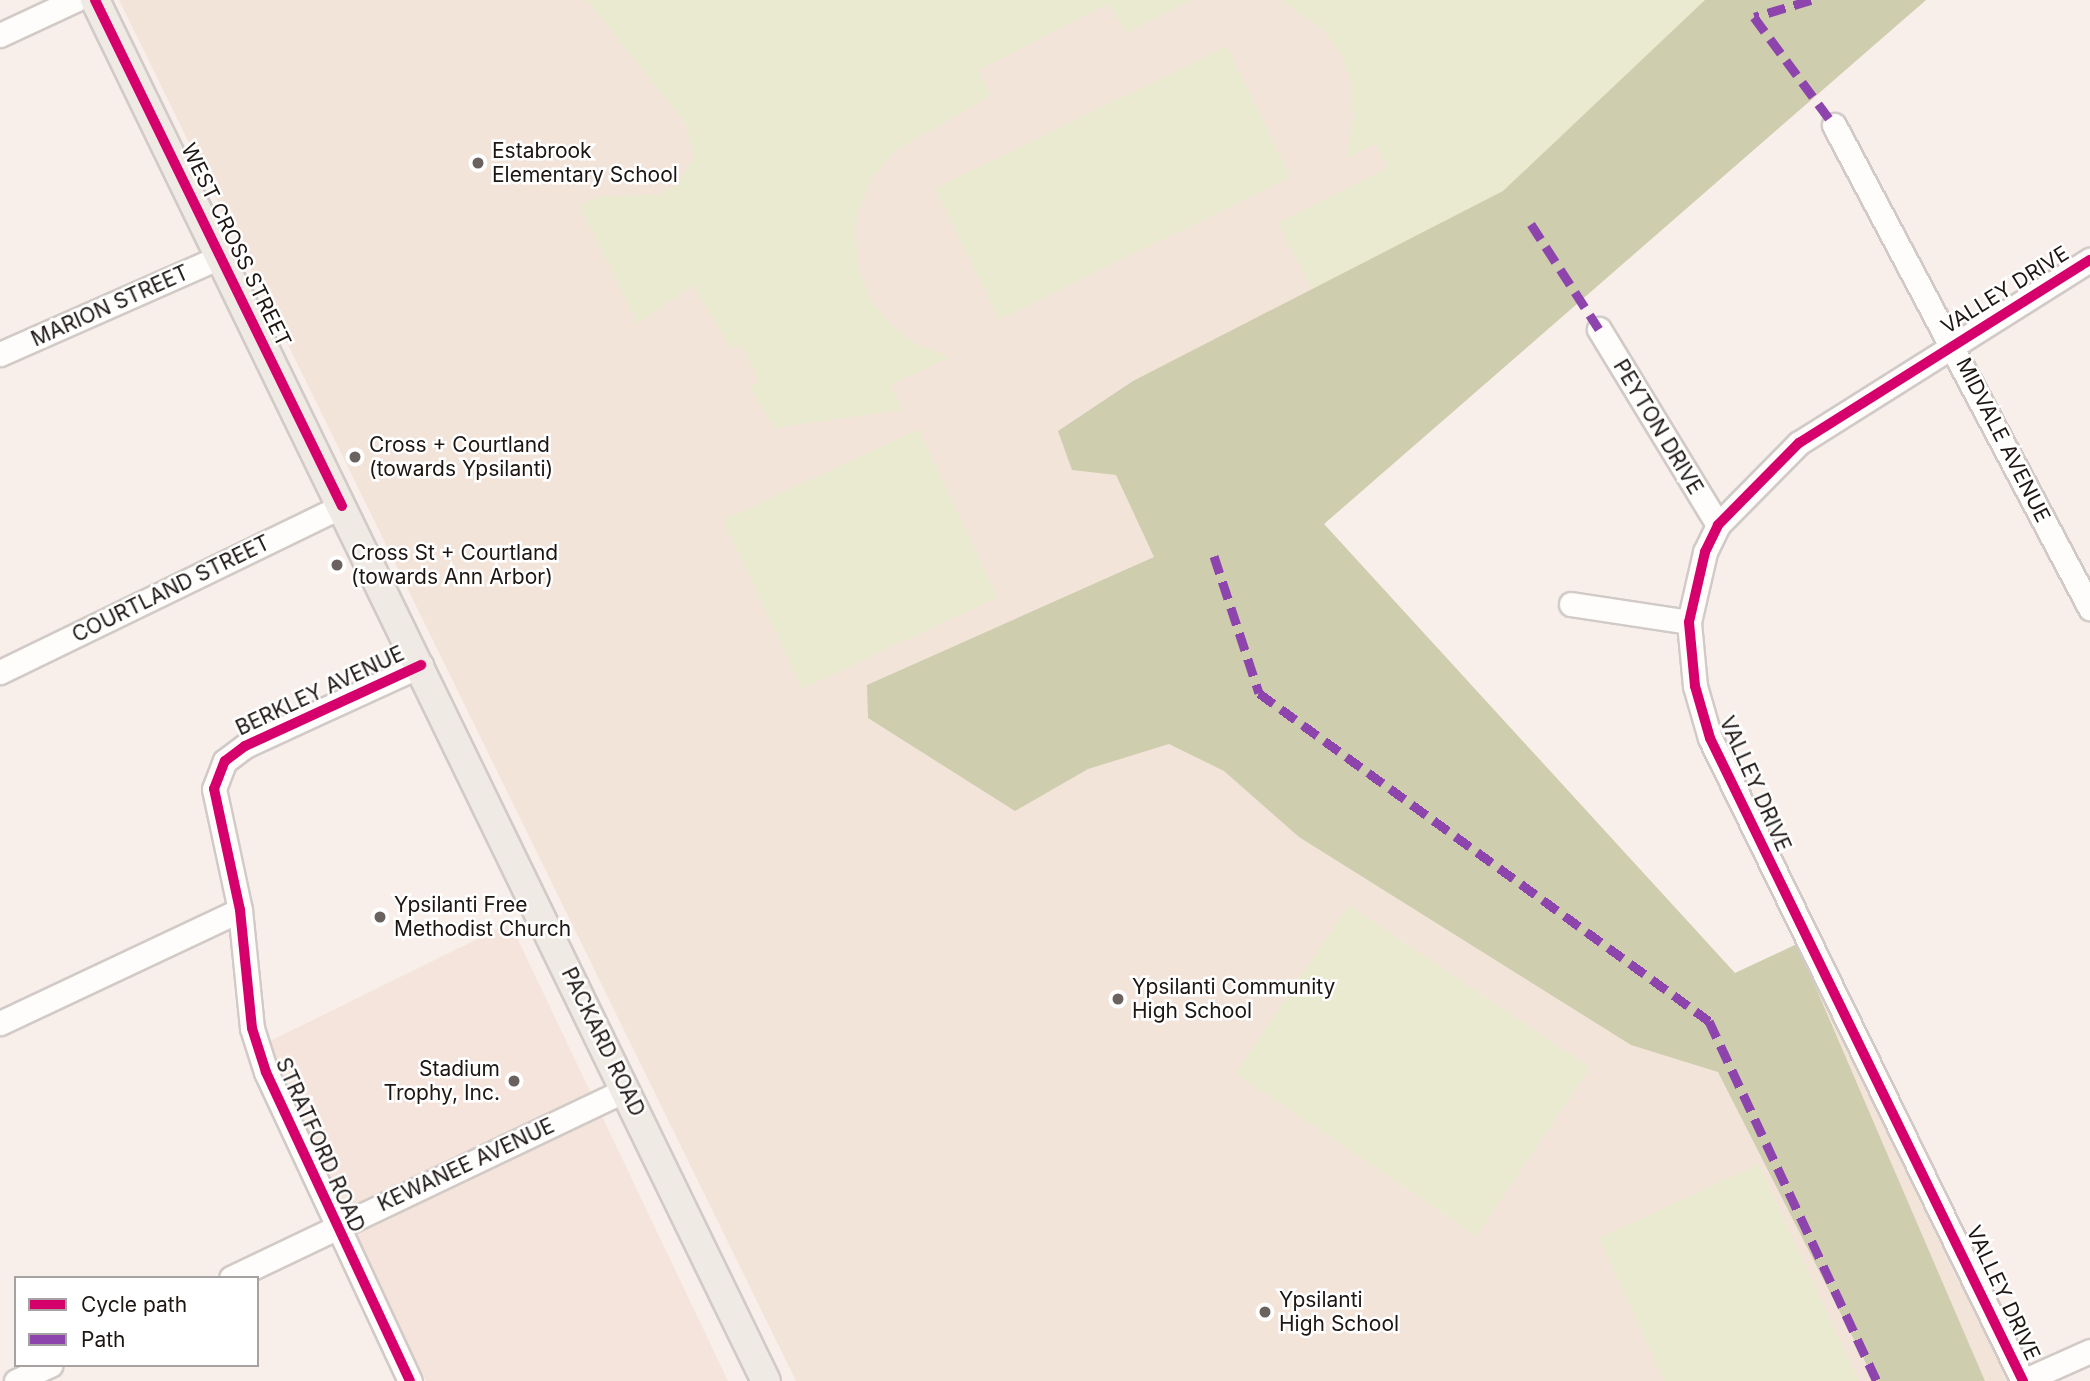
<!DOCTYPE html>
<style>
body{margin:0}
#map{position:relative;width:2090px;height:1381px;overflow:hidden;background:#f8efeb;font-family:Inter,sans-serif}
div>[style]{position:absolute}
.commercial>*{inset:0;background:#f4e4db}
.education>*{inset:0;background:#f3e4da}
.green>*{inset:0;background:#eaead0;transform-origin:0 0}
.forest>*{inset:0;background:#cecdad}
.roads{filter:drop-shadow(2px 0 #d1cac6) drop-shadow(-2px 0 #d1cac6) drop-shadow(0 2px #d1cac6) drop-shadow(0 -2px #d1cac6)}
.minor>*{height:23px;margin:-11.5px;padding:0 11.5px;transform-origin:11.5px;border-radius:11.5px;background:#fefdfc}
.major>*{height:28px;margin:-14px;padding:0 14px;transform-origin:14px;border-radius:14px;background:#f0eae5}
.quiet>*{height:9px;margin-top:-4.5px;transform-origin:0;background:repeating-linear-gradient(90deg,#8e44ad 0 18px,transparent 0 27px)}
.cycleway>*{height:10px;margin:-5px;padding:0 5px;transform-origin:5px;border-radius:5px;background:#d6006c}
.dots>*{width:19px;height:19px;translate:-50% -50%;box-sizing:border-box;border:4px solid #fff;border-radius:50%}
span{translate:-50% -50%;white-space:nowrap;text-align:center;line-height:1.15;-webkit-text-stroke:5px #fff;paint-order:stroke}
.poi-label{font-size:21px;color:#1d1613}
.left{translate:0 -50%;text-align:left}
.right{translate:-100% -50%;text-align:right}
.street-label{font-size:21px;color:#1d1613}
.legend{position:absolute;left:14px;top:1276px;width:245px;height:91px;box-sizing:border-box;background:#fff;border:2px solid #a5a2a1;margin:0;padding:9px 12px;list-style:none;font-size:21px;color:#1d1613}
.legend li{display:flex;align-items:center;gap:14px;height:35px}
.legend b{width:35px;border:2px solid #a5a2a1}
</style>
<div id="map">
<div class="commercial">
<i style="clip-path:polygon(510px 923px,728px 1381px,426px 1381px,264px 1044px)"></i>
</div>
<div class="education">
<i style="clip-path:polygon(119px 0,1926px 0,1324px 524px,1735px 973px,1797px 944px,2008px 1381px,796px 1381px)"></i>
</div>
<div class="green">
<i style="clip-path:polygon(587px 0,1192px 0,1127px 33px,1108px 4px,979px 70px,991px 96px,896px 150px,872px 179px,859px 210px,855px 228px,859px 270px,872px 302px,896px 329px,916px 344px,950px 357px,891px 385px,903px 410px,774px 428px,749px 386px,759px 381px,741px 345px,731px 349px,693px 285px,638px 324px,579px 205px,600px 196px,661px 195px,679px 183px,694px 156px,686px 124px)"></i>
<i style="clip-path:polygon(1280px 0,1705px 0,1503px 191px,1313px 292px,1278px 223px,1388px 168px,1376px 144px,1346px 158px,1353px 118px,1351px 82px,1341px 55px,1324px 30px)"></i>
<i style="left:1227px;top:46px;width:146px;height:325px;rotate:64deg"></i>
<i style="left:919px;top:429px;width:186px;height:216px;rotate:65deg"></i>
<i style="left:1349px;top:905px;width:291px;height:203px;rotate:34deg"></i>
<i style="clip-path:polygon(1759px 1164px,1859px 1381px,1664px 1381px,1599px 1238px)"></i>
</div>
<div class="forest">
<i style="clip-path:polygon(1705px 0,1926px 0,1324px 524px,1735px 973px,1797px 944px,1985px 1381px,1875px 1381px,1718px 1072px,1631px 1045px,1299px 837px,1224px 771px,1169px 744px,1088px 769px,1015px 811px,868px 718px,867px 685px,1154px 557px,1116px 475px,1072px 470px,1058px 431px,1133px 381px,1503px 191px)"></i>
</div>
<div class="roads">
<div class="minor">
<i style="left:0;top:35px;width:83px;rotate:-25deg"></i>
<i style="left:1834px;top:125px;width:547px;rotate:62.08deg"></i>
<i style="left:1599px;top:329px;width:229px;rotate:58.7deg"></i>
<i style="left:0;top:354px;width:240px;rotate:-23.8deg"></i>
<i style="left:1571px;top:604px;width:119px;rotate:8.7deg"></i>
<i style="left:0;top:672px;width:380px;rotate:-25.9deg"></i>
<i style="left:0;top:1023px;width:265px;rotate:-25.2deg"></i>
<i style="left:231px;top:1278px;width:437px;rotate:-25.5deg"></i>
<i style="left:16px;top:1381px;width:38px;rotate:-25deg"></i>
<i style="left:410px;top:1381px;width:341px;rotate:-115deg"></i>
<i style="left:266px;top:1072px;width:46px;rotate:-107.7deg"></i>
<i style="left:252px;top:1028px;width:119px;rotate:-95.8deg"></i>
<i style="left:240px;top:910px;width:124px;rotate:-102.1deg"></i>
<i style="left:214px;top:789px;width:30px;rotate:-69deg"></i>
<i style="left:225px;top:761px;width:25px;rotate:-37deg"></i>
<i style="left:245px;top:746px;width:194px;rotate:-24.7deg"></i>
<i style="left:2023px;top:1381px;width:715px;rotate:-115.96deg"></i>
<i style="left:1710px;top:738px;width:54px;rotate:-106.1deg"></i>
<i style="left:1695px;top:686px;width:64px;rotate:-95.4deg"></i>
<i style="left:1689px;top:622px;width:72px;rotate:-77.1deg"></i>
<i style="left:1705px;top:552px;width:30px;rotate:-64deg"></i>
<i style="left:1718px;top:525px;width:115px;rotate:-45.4deg"></i>
<i style="left:1799px;top:443px;width:344px;rotate:-32.2deg"></i>
<i style="left:2023px;top:1381px;width:73px;rotate:-24.1deg"></i>
</div>
<div class="major">
<i style="left:95px;top:0;width:1535px;rotate:64.09deg"></i>
</div>
</div>
<div class="quiet">
<i style="left:1811px;top:0;width:59px;rotate:163.4deg"></i>
<i style="left:1754px;top:17px;width:134px;rotate:53.5deg"></i>
<i style="left:1531px;top:224px;width:125px;rotate:57.1deg"></i>
<i style="left:1214px;top:556px;width:144px;rotate:71.8deg"></i>
<i style="left:1259px;top:693px;width:557px;rotate:36.09deg"></i>
<i style="left:1709px;top:1021px;width:397px;rotate:65deg"></i>
</div>
<div class="cycleway">
<i style="left:95px;top:0;width:563px;rotate:63.98deg"></i>
<i style="left:410px;top:1381px;width:341px;rotate:-115deg"></i>
<i style="left:266px;top:1072px;width:46px;rotate:-107.7deg"></i>
<i style="left:252px;top:1028px;width:119px;rotate:-95.8deg"></i>
<i style="left:240px;top:910px;width:124px;rotate:-102.1deg"></i>
<i style="left:214px;top:789px;width:30px;rotate:-69deg"></i>
<i style="left:225px;top:761px;width:25px;rotate:-37deg"></i>
<i style="left:245px;top:746px;width:194px;rotate:-24.7deg"></i>
<i style="left:2023px;top:1381px;width:715px;rotate:-115.96deg"></i>
<i style="left:1710px;top:738px;width:54px;rotate:-106.1deg"></i>
<i style="left:1695px;top:686px;width:64px;rotate:-95.4deg"></i>
<i style="left:1689px;top:622px;width:72px;rotate:-77.1deg"></i>
<i style="left:1705px;top:552px;width:30px;rotate:-64deg"></i>
<i style="left:1718px;top:525px;width:115px;rotate:-45.4deg"></i>
<i style="left:1799px;top:443px;width:344px;rotate:-32.2deg"></i>
</div>
<div class="dots">
<i style="left:478px;top:163px;background:#6a625f"></i>
<i style="left:355px;top:457px;background:#6a625f"></i>
<i style="left:337px;top:565px;background:#6a625f"></i>
<i style="left:380px;top:917px;background:#6a625f"></i>
<i style="left:1118px;top:999px;background:#6a625f"></i>
<i style="left:514px;top:1081px;background:#6a625f"></i>
<i style="left:1265px;top:1312px;background:#6a625f"></i>
</div>
<div class="poi-label">
<span class="left" style="left:492px;top:163px">Estabrook<br>Elementary School</span>
<span class="left" style="left:369px;top:457px">Cross + Courtland<br>(towards Ypsilanti)</span>
<span class="left" style="left:351px;top:565px">Cross St + Courtland<br>(towards Ann Arbor)</span>
<span class="left" style="left:394px;top:917px">Ypsilanti Free<br>Methodist Church</span>
<span class="left" style="left:1132px;top:999px">Ypsilanti Community<br>High School</span>
<span class="right" style="left:500px;top:1081px">Stadium<br>Trophy, Inc.</span>
<span class="left" style="left:1279px;top:1312px">Ypsilanti<br>High School</span>
</div>
<div class="street-label">
<span style="left:236px;top:245px;rotate:64deg">WEST CROSS STREET</span>
<span style="left:2005px;top:290px;rotate:-32deg">VALLEY DRIVE</span>
<span style="left:110px;top:306px;rotate:-24deg">MARION STREET</span>
<span style="left:1658px;top:427px;rotate:59deg">PEYTON DRIVE</span>
<span style="left:2003px;top:440px;rotate:63deg">MIDVALE AVENUE</span>
<span style="left:171px;top:589px;rotate:-26deg">COURTLAND STREET</span>
<span style="left:320px;top:691px;rotate:-25deg">BERKLEY AVENUE</span>
<span style="left:1755px;top:784px;rotate:66deg">VALLEY DRIVE</span>
<span style="left:603px;top:1042px;rotate:64deg">PACKARD ROAD</span>
<span style="left:320px;top:1145px;rotate:66deg">STRATFORD ROAD</span>
<span style="left:466px;top:1165px;rotate:-25deg">KEWANEE AVENUE</span>
<span style="left:2003px;top:1293px;rotate:65deg">VALLEY DRIVE</span>
</div>
<ul class="legend">
<li><b style="height:9px;background:#d6006c"></b>Cycle path</li>
<li><b style="height:9px;background:#8e44ad"></b>Path</li>
</ul>
</div>
